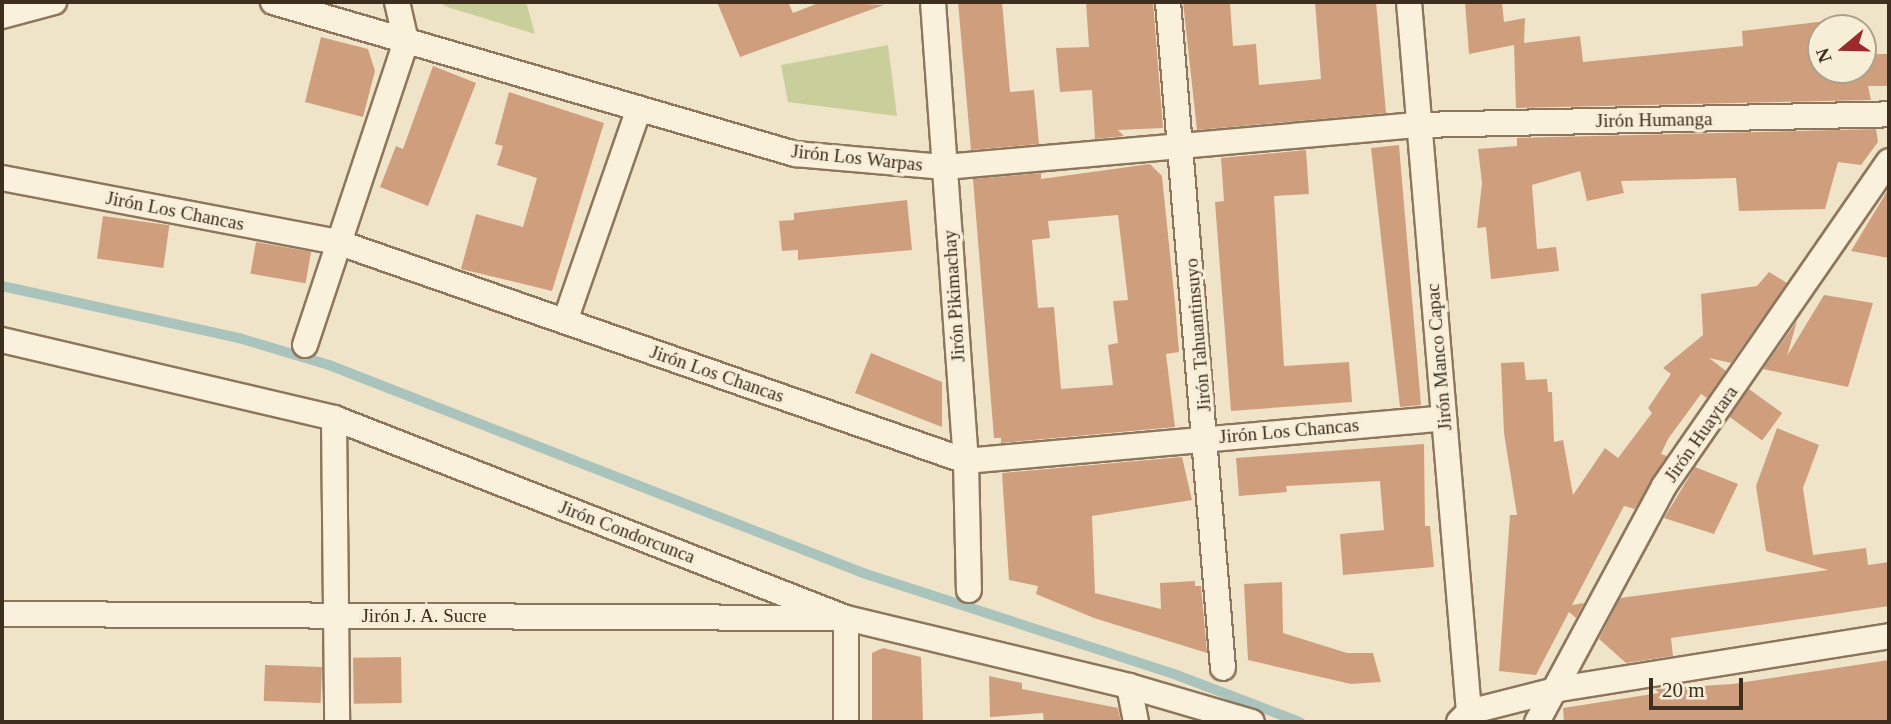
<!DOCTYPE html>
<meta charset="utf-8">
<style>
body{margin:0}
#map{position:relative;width:1891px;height:724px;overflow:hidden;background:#f0e4c8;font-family:Georgia,serif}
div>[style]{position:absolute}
.green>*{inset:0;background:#c9cf9b}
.stream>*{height:10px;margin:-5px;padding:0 5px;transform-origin:5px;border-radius:5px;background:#a9c4bc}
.building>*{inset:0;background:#cf9f7d;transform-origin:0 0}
.roads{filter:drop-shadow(2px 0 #8d765c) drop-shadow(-2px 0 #8d765c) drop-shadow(0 2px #8d765c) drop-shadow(0 -2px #8d765c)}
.minor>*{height:24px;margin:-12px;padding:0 12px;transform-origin:12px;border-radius:12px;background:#faf1dc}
span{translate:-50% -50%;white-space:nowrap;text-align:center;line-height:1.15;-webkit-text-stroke:7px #f7eed8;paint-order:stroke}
.street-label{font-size:19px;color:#3d2e20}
.frame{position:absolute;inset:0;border:4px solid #3d2e20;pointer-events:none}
.north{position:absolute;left:1807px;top:14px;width:70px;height:70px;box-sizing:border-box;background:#f7eed8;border:2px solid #ada18e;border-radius:50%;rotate:251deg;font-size:19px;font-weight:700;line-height:28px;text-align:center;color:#3d2e20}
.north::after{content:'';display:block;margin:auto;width:24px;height:32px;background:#9e2a2b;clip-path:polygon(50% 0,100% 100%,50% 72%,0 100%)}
.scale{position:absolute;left:1649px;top:678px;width:94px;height:32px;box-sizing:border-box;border:4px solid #3d2e20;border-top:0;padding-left:9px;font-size:21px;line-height:24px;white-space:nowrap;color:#3d2e20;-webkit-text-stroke:5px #f7eed8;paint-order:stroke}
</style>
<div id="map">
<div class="green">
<i style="clip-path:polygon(443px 2px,526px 2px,535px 34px,444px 6px)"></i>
<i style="clip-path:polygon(888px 45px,897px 116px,788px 102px,781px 65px)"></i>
</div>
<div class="stream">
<i style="left:2px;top:286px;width:243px;rotate:12.4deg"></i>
<i style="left:239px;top:338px;width:94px;rotate:16.7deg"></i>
<i style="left:329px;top:365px;width:573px;rotate:21.28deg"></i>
<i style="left:863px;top:573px;width:327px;rotate:18deg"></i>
<i style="left:1174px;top:674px;width:135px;rotate:20.9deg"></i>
</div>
<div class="building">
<i style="clip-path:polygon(717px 2px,788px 2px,793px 13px,821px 2px,884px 5px,740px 57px)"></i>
<i style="clip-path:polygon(958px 2px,1002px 2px,1010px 92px,1034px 90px,1039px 144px,971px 150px)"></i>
<i style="clip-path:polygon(1086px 2px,1153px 2px,1163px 128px,1118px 130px,1124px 136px,1095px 139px,1092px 90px,1060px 92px,1056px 48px,1089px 47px)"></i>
<i style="clip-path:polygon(1183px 2px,1230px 2px,1233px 46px,1256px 44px,1259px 85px,1321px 79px,1315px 2px,1376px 2px,1386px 113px,1197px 130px)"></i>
<i style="clip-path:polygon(1465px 2px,1502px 2px,1504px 22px,1525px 18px,1524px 43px,1580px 36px,1583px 62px,1743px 46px,1742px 31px,1843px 19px,1842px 28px,1821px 28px,1821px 70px,1863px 70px,1863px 54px,1889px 54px,1889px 86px,1868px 86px,1871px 100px,1516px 108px,1514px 45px,1469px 54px)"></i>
<i style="clip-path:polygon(321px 37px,368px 49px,375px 71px,363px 117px,305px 102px)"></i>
<i style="clip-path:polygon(433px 66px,476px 83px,428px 206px,380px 187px,396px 146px,403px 149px)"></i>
<i style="clip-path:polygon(509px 92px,604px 123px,552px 291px,461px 269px,476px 214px,523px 227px,537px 178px,497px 165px,503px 146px,495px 144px)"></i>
<i style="clip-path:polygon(1876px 129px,1878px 142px,1861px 165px,1838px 162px,1825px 209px,1739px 211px,1736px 178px,1621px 181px,1624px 193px,1587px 201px,1580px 171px,1532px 185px,1537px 249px,1556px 247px,1559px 271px,1491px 279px,1486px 227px,1477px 228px,1482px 183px,1478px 149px,1517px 146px,1517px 138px)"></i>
<i style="clip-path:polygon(1399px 145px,1421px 405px,1400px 407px,1371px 148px)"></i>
<i style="clip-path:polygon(1306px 150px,1309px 194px,1274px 196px,1284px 366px,1349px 362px,1352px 402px,1231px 411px,1215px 202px,1224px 201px,1221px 158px)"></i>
<i style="clip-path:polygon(evenodd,1150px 164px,1162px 176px,1175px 303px,1179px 352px,1166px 354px,1175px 427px,1001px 443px,1001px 438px,994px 438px,973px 179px,1041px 173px,1041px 179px,1150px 164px,1118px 215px,1128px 300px,1113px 301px,1118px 343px,1108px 345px,1113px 385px,1061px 389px,1054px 307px,1038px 308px,1032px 240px,1050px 238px,1048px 221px,1118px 215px)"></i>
<i style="clip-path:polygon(1889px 188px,1889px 258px,1851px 251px)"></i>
<i style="clip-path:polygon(907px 200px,912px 250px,798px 260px,798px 250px,782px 251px,779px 221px,794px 220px,794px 213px)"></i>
<i style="left:103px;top:216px;width:67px;height:43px;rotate:8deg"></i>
<i style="left:256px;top:242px;width:56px;height:32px;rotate:10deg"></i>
<i style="clip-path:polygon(1769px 272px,1787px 283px,1731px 363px,1709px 358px,1726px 371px,1707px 398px,1701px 394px,1668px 439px,1661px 454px,1667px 456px,1635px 509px,1624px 506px,1572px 605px,1584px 603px,1576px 618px,1569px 612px,1536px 675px,1499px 671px,1510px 515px,1517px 515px,1504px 433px,1501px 363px,1524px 362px,1526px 380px,1547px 379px,1548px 392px,1552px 392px,1554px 442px,1563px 440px,1573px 495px,1605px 448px,1618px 458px,1652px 413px,1648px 408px,1671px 374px,1663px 368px,1703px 335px,1701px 294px,1757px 286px)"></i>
<i style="clip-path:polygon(1824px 295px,1873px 303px,1848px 387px,1763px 369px,1797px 321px,1787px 356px)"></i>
<i style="clip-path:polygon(871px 353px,942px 382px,942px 427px,855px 393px)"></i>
<i style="left:1749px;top:389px;width:41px;height:34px;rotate:36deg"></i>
<i style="clip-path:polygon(1777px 428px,1819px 445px,1803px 488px,1813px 555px,1866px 548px,1868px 565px,1889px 562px,1889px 606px,1671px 638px,1673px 656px,1626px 663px,1599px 639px,1620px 598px,1828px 570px,1766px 551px,1756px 486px)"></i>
<i style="clip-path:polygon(1424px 444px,1425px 526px,1430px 526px,1434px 567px,1343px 575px,1340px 534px,1384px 530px,1380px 481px,1286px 486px,1287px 492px,1239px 496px,1236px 458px)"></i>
<i style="clip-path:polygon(1182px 457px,1192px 500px,1092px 516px,1095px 593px,1161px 609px,1160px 583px,1195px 581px,1195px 586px,1201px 586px,1207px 653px,1094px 618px,1036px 594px,1038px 586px,1009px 580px,1002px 473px)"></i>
<i style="clip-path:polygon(1695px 467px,1738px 484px,1714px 534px,1664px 518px)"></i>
<i style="clip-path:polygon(1282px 582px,1283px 633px,1347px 653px,1373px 653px,1381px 682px,1351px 684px,1248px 660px,1244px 584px)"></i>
<i style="clip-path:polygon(883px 648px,921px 657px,923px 722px,872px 722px,872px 653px)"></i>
<i style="left:401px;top:657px;width:46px;height:48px;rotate:89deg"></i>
<i style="clip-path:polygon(1889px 660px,1889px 722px,1564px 722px,1563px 708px,1659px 693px,1655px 689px,1732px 684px)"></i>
<i style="left:265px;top:665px;width:57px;height:36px;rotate:2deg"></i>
<i style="clip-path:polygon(989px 676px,1022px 683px,1022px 689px,1118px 708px,1121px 722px,1044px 722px,1043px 713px,990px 717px)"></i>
</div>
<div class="roads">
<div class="minor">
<i style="left:273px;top:2px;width:544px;rotate:16.23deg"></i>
<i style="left:795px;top:154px;width:151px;rotate:5deg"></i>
<i style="left:945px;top:167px;width:476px;rotate:-5.1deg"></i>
<i style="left:1419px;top:125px;width:470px;rotate:-1.3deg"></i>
<i style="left:933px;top:2px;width:460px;rotate:85.9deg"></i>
<i style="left:966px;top:461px;width:129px;rotate:88.7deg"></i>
<i style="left:1168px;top:2px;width:668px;rotate:85.28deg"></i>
<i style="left:1409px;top:2px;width:713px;rotate:85.17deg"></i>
<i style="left:2px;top:16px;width:54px;rotate:-15.1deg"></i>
<i style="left:2px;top:178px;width:341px;rotate:10.8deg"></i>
<i style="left:337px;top:242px;width:666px;rotate:19.2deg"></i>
<i style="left:966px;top:461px;width:480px;rotate:-5.1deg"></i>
<i style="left:565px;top:321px;width:225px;rotate:-70.8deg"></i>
<i style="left:2px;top:340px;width:341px;rotate:13.2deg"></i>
<i style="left:334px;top:418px;width:550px;rotate:21.34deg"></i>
<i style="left:846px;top:618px;width:291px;rotate:13.5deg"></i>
<i style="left:1129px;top:686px;width:128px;rotate:16.3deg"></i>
<i style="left:305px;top:345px;width:320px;rotate:-71.6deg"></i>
<i style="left:406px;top:41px;width:40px;rotate:-103deg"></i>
<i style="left:334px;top:418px;width:304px;rotate:89.4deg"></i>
<i style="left:2px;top:614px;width:830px;rotate:0.28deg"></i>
<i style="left:1129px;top:686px;width:37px;rotate:79deg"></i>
<i style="left:846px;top:722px;width:104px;rotate:-90deg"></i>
<i style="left:1459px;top:722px;width:14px;rotate:-45deg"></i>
<i style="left:1469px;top:712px;width:93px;rotate:-14.3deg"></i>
<i style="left:1559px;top:689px;width:334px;rotate:-9.1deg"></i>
<i style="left:1537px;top:722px;width:268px;rotate:-61.7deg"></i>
<i style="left:1664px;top:486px;width:395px;rotate:-55.3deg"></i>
</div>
</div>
<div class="street-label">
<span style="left:1654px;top:120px;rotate:-1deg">Jirón Humanga</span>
<span style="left:857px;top:158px;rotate:6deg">Jirón Los Warpas</span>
<span style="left:175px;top:211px;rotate:11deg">Jirón Los Chancas</span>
<span style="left:954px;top:296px;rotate:-94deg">Jirón Pikimachay</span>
<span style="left:1198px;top:335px;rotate:-95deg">Jirón Tahuantinsuyo</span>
<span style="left:1439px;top:357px;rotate:-95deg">Jirón Manco Capac</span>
<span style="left:717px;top:374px;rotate:19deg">Jirón Los Chancas</span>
<span style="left:1289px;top:431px;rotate:-5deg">Jirón Los Chancas</span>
<span style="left:1701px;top:434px;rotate:-55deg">Jirón Huaytara</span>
<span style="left:627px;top:532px;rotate:21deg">Jirón Condorcunca</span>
<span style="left:424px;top:616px">Jirón J. A. Sucre</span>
</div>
<div class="frame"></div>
<div class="north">N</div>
<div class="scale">20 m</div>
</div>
